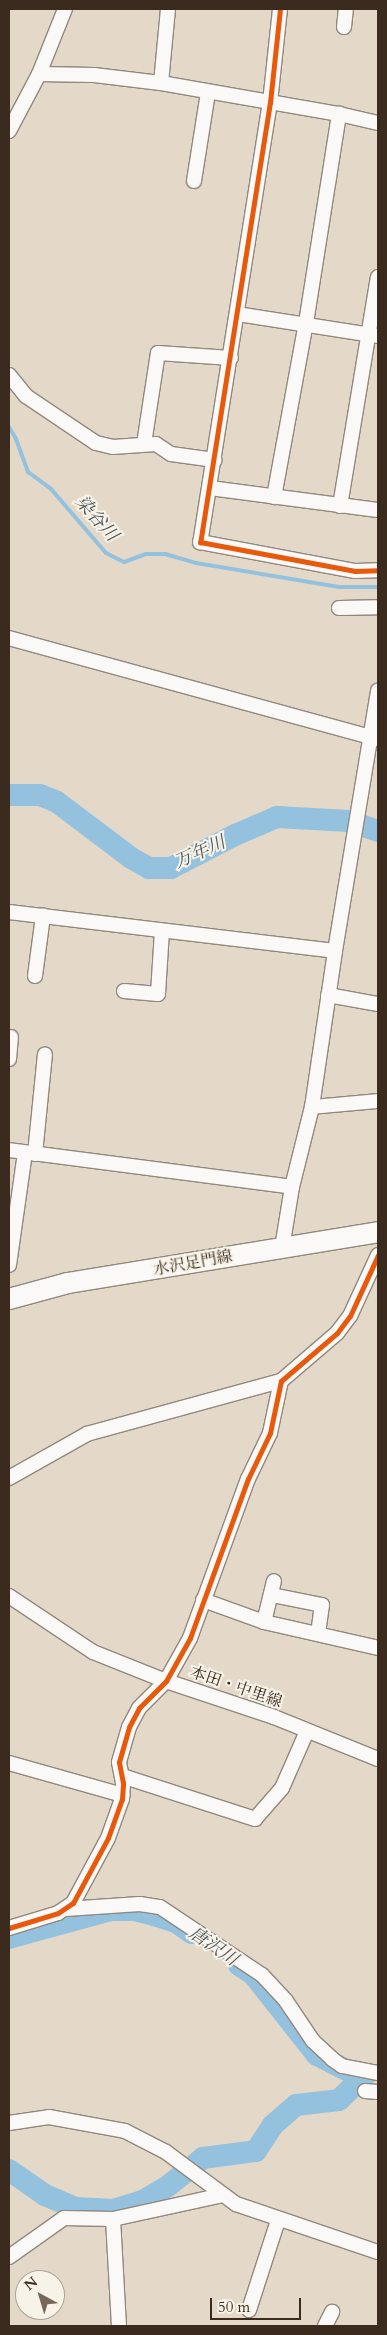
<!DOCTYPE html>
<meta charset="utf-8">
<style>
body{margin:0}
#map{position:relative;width:387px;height:2335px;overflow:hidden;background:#e4d9c8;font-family:Cardo,"Noto Serif JP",serif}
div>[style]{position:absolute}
.stream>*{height:4px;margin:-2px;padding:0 2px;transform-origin:2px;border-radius:2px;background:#94c2de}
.river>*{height:22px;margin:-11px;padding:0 11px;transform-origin:11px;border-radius:11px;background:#94c2de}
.roads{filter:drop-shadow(1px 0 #90887d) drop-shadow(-1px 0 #90887d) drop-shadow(0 1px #90887d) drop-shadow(0 -1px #90887d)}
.minor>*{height:14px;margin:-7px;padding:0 7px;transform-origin:7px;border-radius:7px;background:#fbf9f7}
.secondary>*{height:20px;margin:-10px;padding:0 10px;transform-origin:10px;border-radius:10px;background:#fbf9f7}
.cycleway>*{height:5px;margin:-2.5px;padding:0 2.5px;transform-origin:2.5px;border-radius:2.5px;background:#e8590c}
span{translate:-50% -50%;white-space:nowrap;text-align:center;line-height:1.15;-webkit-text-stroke:4px #f7f3e8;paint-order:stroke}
.street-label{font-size:16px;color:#3b2a1e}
.water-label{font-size:18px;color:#4b555b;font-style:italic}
.frame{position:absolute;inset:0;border:10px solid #3b2a1e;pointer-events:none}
.north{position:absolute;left:15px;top:2270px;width:50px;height:50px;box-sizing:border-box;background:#f7f3e8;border:1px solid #aca397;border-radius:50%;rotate:321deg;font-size:14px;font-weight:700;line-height:20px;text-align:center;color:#3b2a1e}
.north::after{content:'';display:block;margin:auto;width:18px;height:22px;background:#76675a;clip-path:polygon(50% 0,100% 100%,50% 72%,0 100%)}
.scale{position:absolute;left:210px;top:2298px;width:91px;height:22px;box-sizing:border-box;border:2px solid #3b2a1e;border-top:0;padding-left:6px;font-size:15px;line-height:18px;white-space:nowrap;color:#3b2a1e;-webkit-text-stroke:4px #f7f3e8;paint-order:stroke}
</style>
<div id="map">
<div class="stream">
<i style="left:9px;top:427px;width:14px;rotate:60deg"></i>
<i style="left:16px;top:439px;width:35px;rotate:70deg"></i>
<i style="left:28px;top:472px;width:29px;rotate:36deg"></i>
<i style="left:51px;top:489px;width:84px;rotate:49.3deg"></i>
<i style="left:106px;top:553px;width:20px;rotate:27deg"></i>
<i style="left:124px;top:562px;width:23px;rotate:-20deg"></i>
<i style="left:146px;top:554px;width:19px"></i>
<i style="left:165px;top:554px;width:32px;rotate:16deg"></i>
<i style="left:196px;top:563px;width:145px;rotate:9.5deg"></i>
<i style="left:339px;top:587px;width:39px"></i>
</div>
<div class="river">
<i style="left:9px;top:795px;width:31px"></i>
<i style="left:40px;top:795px;width:18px;rotate:22deg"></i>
<i style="left:57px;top:802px;width:93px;rotate:37.1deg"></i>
<i style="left:131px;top:858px;width:21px;rotate:29deg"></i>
<i style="left:149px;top:868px;width:22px"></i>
<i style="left:171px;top:868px;width:72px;rotate:-27.3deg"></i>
<i style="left:235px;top:835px;width:46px;rotate:-23.2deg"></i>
<i style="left:277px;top:817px;width:72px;rotate:3.2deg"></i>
<i style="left:349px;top:821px;width:31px;rotate:19deg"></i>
<i style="left:9px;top:1938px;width:106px;rotate:-15.4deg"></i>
<i style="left:111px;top:1910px;width:23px"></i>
<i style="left:134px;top:1910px;width:21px;rotate:14deg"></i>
<i style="left:154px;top:1915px;width:23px;rotate:18deg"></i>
<i style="left:176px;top:1922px;width:19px;rotate:35deg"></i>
<i style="left:239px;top:1965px;width:17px;rotate:33deg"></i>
<i style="left:253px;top:1974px;width:103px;rotate:51.7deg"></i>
<i style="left:317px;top:2055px;width:33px;rotate:27deg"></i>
<i style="left:9px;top:2170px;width:44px;rotate:34.8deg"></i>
<i style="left:45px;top:2195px;width:34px;rotate:23deg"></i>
<i style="left:76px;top:2208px;width:37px;rotate:3deg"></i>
<i style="left:113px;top:2210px;width:31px;rotate:-17deg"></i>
<i style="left:143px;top:2201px;width:29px;rotate:-31deg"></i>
<i style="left:168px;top:2186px;width:45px;rotate:-38.7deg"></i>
<i style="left:203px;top:2158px;width:53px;rotate:-7.5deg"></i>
<i style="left:256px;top:2151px;width:31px;rotate:-57deg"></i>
<i style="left:273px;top:2125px;width:30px;rotate:-41deg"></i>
<i style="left:296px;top:2105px;width:43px;rotate:-6.6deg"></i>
<i style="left:339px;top:2100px;width:36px;rotate:-44deg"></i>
</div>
<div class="roads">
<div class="minor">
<i style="left:280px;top:9px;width:94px;rotate:96.1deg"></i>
<i style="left:270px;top:102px;width:446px;rotate:99deg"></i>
<i style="left:200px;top:542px;width:158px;rotate:10.6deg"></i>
<i style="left:355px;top:571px;width:23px;rotate:-2deg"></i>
<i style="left:344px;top:27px;width:18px;rotate:-84deg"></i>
<i style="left:39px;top:74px;width:55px;rotate:1deg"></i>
<i style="left:94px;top:75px;width:67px;rotate:6.8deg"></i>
<i style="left:161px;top:83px;width:181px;rotate:9.9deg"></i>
<i style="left:339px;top:114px;width:40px;rotate:13deg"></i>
<i style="left:161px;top:83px;width:74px;rotate:-84.6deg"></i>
<i style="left:9px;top:131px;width:64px;rotate:-62.2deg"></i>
<i style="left:39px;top:74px;width:70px;rotate:-68.2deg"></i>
<i style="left:194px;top:181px;width:89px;rotate:-81deg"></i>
<i style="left:237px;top:314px;width:143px;rotate:8.9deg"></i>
<i style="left:9px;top:375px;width:27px;rotate:51deg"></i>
<i style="left:26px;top:396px;width:84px;rotate:33.9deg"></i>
<i style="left:96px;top:443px;width:17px;rotate:13deg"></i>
<i style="left:113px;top:447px;width:43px;rotate:-4deg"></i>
<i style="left:156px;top:444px;width:18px;rotate:34deg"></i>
<i style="left:171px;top:454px;width:44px;rotate:7.8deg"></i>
<i style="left:144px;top:444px;width:92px;rotate:-81.3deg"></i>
<i style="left:158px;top:353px;width:73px;rotate:3.9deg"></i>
<i style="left:210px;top:488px;width:169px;rotate:7.5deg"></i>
<i style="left:274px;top:497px;width:177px;rotate:-79.6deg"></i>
<i style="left:306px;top:323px;width:212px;rotate:-81deg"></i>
<i style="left:340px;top:506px;width:232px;rotate:-80.6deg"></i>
<i style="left:339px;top:608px;width:39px;rotate:-1deg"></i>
<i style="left:9px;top:638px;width:383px;rotate:15.3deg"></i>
<i style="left:9px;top:912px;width:328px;rotate:6.8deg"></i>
<i style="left:35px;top:976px;width:61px;rotate:-82.4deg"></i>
<i style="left:124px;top:991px;width:34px;rotate:5deg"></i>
<i style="left:158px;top:994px;width:63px;rotate:-86.4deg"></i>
<i style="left:328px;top:995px;width:51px;rotate:10.2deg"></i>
<i style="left:9px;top:1059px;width:22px;rotate:-85deg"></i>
<i style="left:312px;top:1107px;width:66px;rotate:-5.2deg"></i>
<i style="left:9px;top:1150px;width:285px;rotate:7.4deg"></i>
<i style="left:35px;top:1154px;width:100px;rotate:-84.3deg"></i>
<i style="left:282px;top:1248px;width:62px;rotate:-80.7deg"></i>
<i style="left:292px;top:1187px;width:82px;rotate:-76deg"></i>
<i style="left:312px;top:1107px;width:158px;rotate:-81.6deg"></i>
<i style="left:335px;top:951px;width:264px;rotate:-80.6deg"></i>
<i style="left:9px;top:1265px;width:113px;rotate:-81.9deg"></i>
<i style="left:9px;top:1478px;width:90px;rotate:-29.4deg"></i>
<i style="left:87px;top:1434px;width:201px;rotate:-15.3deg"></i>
<i style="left:272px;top:1595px;width:51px;rotate:11.3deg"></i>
<i style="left:322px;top:1605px;width:28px;rotate:98deg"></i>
<i style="left:9px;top:1596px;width:101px;rotate:33.7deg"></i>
<i style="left:93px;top:1652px;width:79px;rotate:21.7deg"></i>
<i style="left:166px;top:1681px;width:114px;rotate:18.4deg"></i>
<i style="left:274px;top:1717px;width:112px;rotate:22deg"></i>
<i style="left:203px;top:1600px;width:65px;rotate:19.8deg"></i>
<i style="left:264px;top:1622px;width:117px;rotate:12.8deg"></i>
<i style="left:264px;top:1622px;width:42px;rotate:-76.3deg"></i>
<i style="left:9px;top:1763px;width:118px;rotate:15.7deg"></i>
<i style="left:122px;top:1776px;width:140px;rotate:17.9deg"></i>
<i style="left:255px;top:1819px;width:41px;rotate:-48.9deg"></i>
<i style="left:282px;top:1788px;width:62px;rotate:-66.3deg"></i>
<i style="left:66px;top:1909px;width:74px;rotate:-3.9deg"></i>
<i style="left:140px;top:1904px;width:20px;rotate:9deg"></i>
<i style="left:160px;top:1907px;width:123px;rotate:33.7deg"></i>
<i style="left:262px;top:1975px;width:35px;rotate:47deg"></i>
<i style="left:286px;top:2001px;width:48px;rotate:56deg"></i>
<i style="left:313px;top:2041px;width:26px;rotate:43deg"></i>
<i style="left:332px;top:2059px;width:12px;rotate:35deg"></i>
<i style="left:342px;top:2066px;width:37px;rotate:11deg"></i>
<i style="left:9px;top:1928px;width:51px;rotate:-17deg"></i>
<i style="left:58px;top:1913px;width:18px;rotate:-34deg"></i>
<i style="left:73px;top:1903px;width:74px;rotate:-61.7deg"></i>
<i style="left:108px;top:1838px;width:41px;rotate:-70.3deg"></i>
<i style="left:122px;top:1799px;width:16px;rotate:-86deg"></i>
<i style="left:123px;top:1783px;width:21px;rotate:-101deg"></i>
<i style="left:119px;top:1762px;width:36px;rotate:-74deg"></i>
<i style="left:129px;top:1727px;width:21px;rotate:-62deg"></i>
<i style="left:139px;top:1708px;width:38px;rotate:-45deg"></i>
<i style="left:166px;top:1681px;width:49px;rotate:-60.8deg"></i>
<i style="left:190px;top:1638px;width:169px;rotate:-70deg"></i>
<i style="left:248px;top:1479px;width:51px;rotate:-64.4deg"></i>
<i style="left:270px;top:1433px;width:53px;rotate:-78.1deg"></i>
<i style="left:281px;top:1381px;width:74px;rotate:-40.6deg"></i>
<i style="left:337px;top:1333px;width:21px;rotate:-53deg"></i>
<i style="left:350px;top:1316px;width:67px;rotate:-65.3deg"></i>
<i style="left:365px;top:2091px;width:13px;rotate:4deg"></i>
<i style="left:9px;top:2123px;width:40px;rotate:-8.5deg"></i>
<i style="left:49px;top:2117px;width:77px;rotate:10.4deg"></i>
<i style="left:125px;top:2131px;width:46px;rotate:27.1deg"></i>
<i style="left:166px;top:2152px;width:87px;rotate:36.6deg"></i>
<i style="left:236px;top:2204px;width:150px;rotate:18.7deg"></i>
<i style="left:113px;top:2219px;width:107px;rotate:86.8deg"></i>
<i style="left:9px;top:2257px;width:67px;rotate:-35.3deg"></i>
<i style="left:64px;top:2218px;width:49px;rotate:1.2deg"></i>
<i style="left:113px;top:2219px;width:113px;rotate:-12.3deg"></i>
<i style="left:249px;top:2310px;width:95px;rotate:-72.1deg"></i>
<i style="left:325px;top:2326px;width:16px;rotate:-63deg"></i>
</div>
<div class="secondary">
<i style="left:9px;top:1299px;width:61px;rotate:-15.2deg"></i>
<i style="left:68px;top:1283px;width:314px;rotate:-9.3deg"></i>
</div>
</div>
<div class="cycleway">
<i style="left:280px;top:9px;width:94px;rotate:96.1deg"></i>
<i style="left:270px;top:102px;width:446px;rotate:99deg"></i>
<i style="left:200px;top:542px;width:158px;rotate:10.6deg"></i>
<i style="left:355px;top:571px;width:23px;rotate:-2deg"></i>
<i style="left:9px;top:1928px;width:51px;rotate:-17deg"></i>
<i style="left:58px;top:1913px;width:18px;rotate:-34deg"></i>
<i style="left:73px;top:1903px;width:74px;rotate:-61.7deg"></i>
<i style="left:108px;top:1838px;width:41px;rotate:-70.3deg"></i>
<i style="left:122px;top:1799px;width:16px;rotate:-86deg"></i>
<i style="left:123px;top:1783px;width:21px;rotate:-101deg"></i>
<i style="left:119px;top:1762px;width:36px;rotate:-74deg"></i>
<i style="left:129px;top:1727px;width:21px;rotate:-62deg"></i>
<i style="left:139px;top:1708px;width:38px;rotate:-45deg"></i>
<i style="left:166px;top:1681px;width:49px;rotate:-60.8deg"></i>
<i style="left:190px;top:1638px;width:169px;rotate:-70deg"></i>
<i style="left:248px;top:1479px;width:51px;rotate:-64.4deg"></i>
<i style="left:270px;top:1433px;width:53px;rotate:-78.1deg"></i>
<i style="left:281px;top:1381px;width:74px;rotate:-40.6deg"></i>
<i style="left:337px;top:1333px;width:21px;rotate:-53deg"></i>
<i style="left:350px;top:1316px;width:67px;rotate:-65.3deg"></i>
</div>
<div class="street-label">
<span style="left:193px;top:1263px;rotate:-10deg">水沢足門線</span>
<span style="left:236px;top:1687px;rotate:19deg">本田・中里線</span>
</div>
<div class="water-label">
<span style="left:96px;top:519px;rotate:48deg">染谷川</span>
<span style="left:200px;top:853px;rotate:-24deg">万年川</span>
<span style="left:213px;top:1947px;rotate:34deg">唐沢川</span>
</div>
<div class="frame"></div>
<div class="north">N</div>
<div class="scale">50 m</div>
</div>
